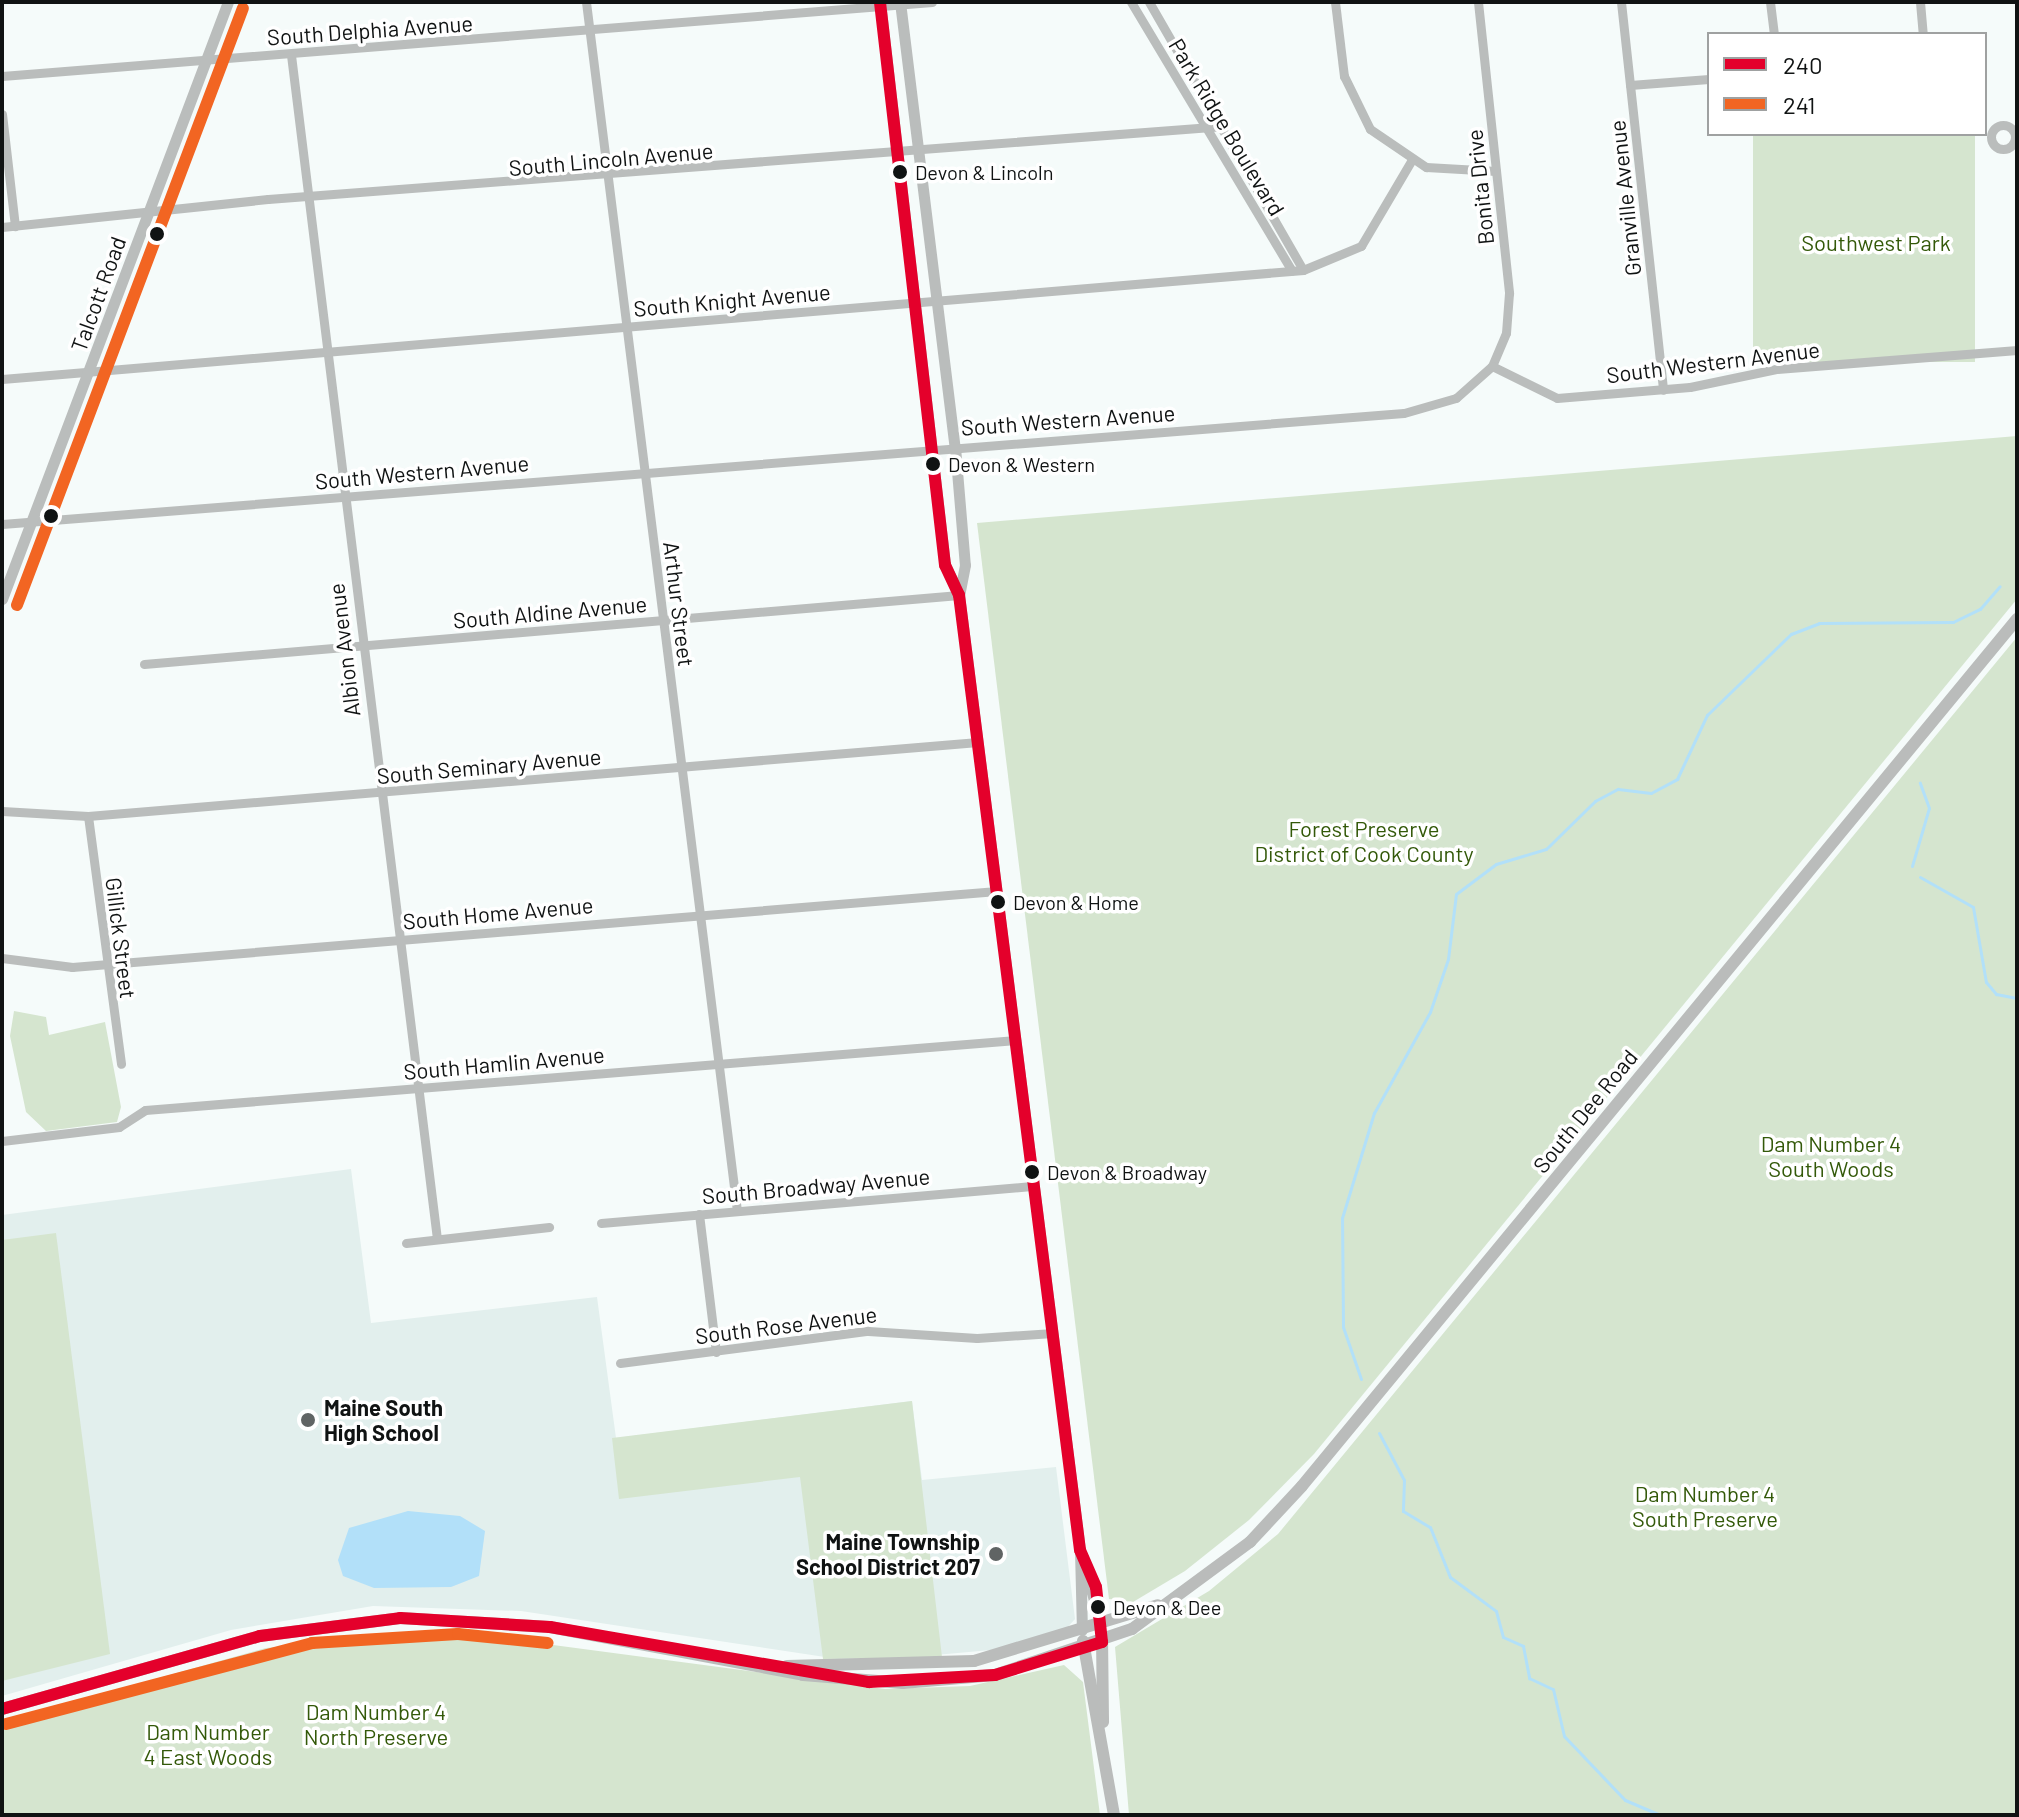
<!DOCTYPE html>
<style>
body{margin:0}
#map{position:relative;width:2019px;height:1817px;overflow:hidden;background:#f5fbfa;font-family:Barlow,sans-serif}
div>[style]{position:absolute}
.built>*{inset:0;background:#e2efed}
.green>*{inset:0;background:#d5e5cf;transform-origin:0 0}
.water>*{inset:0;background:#b2e0f9}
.stream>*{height:3px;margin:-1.5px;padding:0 1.5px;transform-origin:1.5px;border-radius:1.5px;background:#b2e0f9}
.minor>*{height:9px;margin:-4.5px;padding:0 4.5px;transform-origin:4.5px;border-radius:4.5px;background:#babdbc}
.minor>.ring{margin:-4.5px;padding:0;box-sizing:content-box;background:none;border:9px solid #babdbc;border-radius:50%}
.tertiary>*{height:11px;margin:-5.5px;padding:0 5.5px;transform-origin:5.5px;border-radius:5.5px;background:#babdbc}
.secondary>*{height:12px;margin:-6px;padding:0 6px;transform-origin:6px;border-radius:6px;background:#babcbb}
.bus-1>*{height:12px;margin:-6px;padding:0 6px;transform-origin:6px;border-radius:6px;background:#e4002b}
.bus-2>*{height:12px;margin:-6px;padding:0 6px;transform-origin:6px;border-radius:6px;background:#f26522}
.dots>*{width:22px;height:22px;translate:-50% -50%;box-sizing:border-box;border:4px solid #fff;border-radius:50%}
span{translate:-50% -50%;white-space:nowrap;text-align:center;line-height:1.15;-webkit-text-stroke:7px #fff;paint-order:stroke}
.bus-label{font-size:20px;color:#101313}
.left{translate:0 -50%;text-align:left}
.street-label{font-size:22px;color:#101313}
.park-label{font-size:22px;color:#335909}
.poi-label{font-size:22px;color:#101313;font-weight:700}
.right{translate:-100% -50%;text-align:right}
.frame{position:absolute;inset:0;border:4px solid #101313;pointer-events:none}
.legend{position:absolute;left:1707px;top:32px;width:280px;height:104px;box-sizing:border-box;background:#fff;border:2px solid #9fa1a1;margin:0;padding:10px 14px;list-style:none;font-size:24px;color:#101313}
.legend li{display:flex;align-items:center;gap:16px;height:40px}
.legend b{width:40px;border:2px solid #9fa1a1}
</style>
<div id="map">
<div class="built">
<i style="clip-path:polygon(351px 1169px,371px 1323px,597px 1297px,616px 1438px,912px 1401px,922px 1480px,1056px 1467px,1075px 1619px,1065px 1630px,991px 1650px,858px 1662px,521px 1611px,373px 1606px,231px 1630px,2px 1696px,2px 1215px)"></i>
</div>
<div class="green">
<i style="left:1753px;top:134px;width:222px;height:228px"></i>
<i style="clip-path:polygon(2017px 436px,2017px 599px,1314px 1454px,1249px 1520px,1185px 1571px,1133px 1602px,1109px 1599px,977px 523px)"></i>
<i style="clip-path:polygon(2017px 637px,2017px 1815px,1129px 1815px,1115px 1647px,1209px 1591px,1278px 1534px)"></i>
<i style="clip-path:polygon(14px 1011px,46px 1017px,49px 1035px,105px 1022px,121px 1107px,117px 1122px,46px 1131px,26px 1112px,10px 1036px)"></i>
<i style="clip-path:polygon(56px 1233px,110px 1654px,2px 1681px,2px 1240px)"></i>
<i style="clip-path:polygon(912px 1401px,942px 1657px,823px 1659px,800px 1477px,619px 1499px,612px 1438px)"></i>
<i style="clip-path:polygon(440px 1630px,885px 1689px,970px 1686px,1064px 1665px,1083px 1682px,1100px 1815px,2px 1815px,2px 1722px,266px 1648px)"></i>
</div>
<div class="water">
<i style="clip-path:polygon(408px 1511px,460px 1516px,485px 1531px,479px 1576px,451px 1587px,374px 1588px,343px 1576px,338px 1560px,349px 1528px)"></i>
</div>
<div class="stream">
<i style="left:1912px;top:866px;width:60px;rotate:-73.7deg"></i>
<i style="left:1929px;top:808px;width:27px;rotate:-110deg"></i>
<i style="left:1920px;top:877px;width:61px;rotate:29.5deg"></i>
<i style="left:1973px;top:907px;width:76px;rotate:80.2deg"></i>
<i style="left:1986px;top:982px;width:16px;rotate:50deg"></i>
<i style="left:1996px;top:994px;width:21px;rotate:11deg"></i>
<i style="left:1361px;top:1379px;width:55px;rotate:-109.1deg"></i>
<i style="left:1343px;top:1327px;width:109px;rotate:-90.5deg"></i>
<i style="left:1342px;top:1218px;width:110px;rotate:-73.1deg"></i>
<i style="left:1374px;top:1113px;width:115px;rotate:-61deg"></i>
<i style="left:1430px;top:1012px;width:56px;rotate:-71.2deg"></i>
<i style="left:1448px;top:959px;width:65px;rotate:-83deg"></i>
<i style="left:1456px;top:894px;width:50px;rotate:-36.9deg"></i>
<i style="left:1496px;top:864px;width:52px;rotate:-16.7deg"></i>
<i style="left:1546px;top:849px;width:69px;rotate:-44.4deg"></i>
<i style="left:1595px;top:801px;width:26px;rotate:-28deg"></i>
<i style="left:1618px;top:789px;width:33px;rotate:7deg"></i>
<i style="left:1651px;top:793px;width:30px;rotate:-28deg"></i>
<i style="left:1677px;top:779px;width:71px;rotate:-64.9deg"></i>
<i style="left:1707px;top:715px;width:117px;rotate:-44deg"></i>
<i style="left:1791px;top:634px;width:30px;rotate:-21deg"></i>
<i style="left:1819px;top:623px;width:134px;rotate:-0.4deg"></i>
<i style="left:1953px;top:622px;width:30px;rotate:-26deg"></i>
<i style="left:1980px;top:609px;width:30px;rotate:-49deg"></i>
<i style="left:1379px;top:1433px;width:53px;rotate:62deg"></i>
<i style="left:1404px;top:1480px;width:31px;rotate:92deg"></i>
<i style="left:1403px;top:1511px;width:31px;rotate:31deg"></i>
<i style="left:1430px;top:1527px;width:54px;rotate:68.2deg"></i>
<i style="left:1450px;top:1577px;width:57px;rotate:36.5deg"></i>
<i style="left:1496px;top:1611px;width:27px;rotate:75deg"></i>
<i style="left:1503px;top:1637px;width:22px;rotate:24deg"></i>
<i style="left:1523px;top:1646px;width:33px;rotate:79deg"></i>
<i style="left:1529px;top:1678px;width:26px;rotate:25deg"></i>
<i style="left:1553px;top:1689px;width:48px;rotate:76.8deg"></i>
<i style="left:1564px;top:1736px;width:88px;rotate:46.4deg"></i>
<i style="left:1625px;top:1800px;width:39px;rotate:23deg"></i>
</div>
<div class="minor">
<i style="left:586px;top:2px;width:1218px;rotate:82.88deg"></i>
<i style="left:1131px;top:2px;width:313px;rotate:59.1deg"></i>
<i style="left:1149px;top:2px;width:309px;rotate:60.1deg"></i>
<i style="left:1335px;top:2px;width:75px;rotate:83.1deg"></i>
<i style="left:1344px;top:76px;width:59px;rotate:63.9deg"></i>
<i style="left:1370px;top:129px;width:68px;rotate:34.2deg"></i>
<i style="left:1426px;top:167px;width:70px;rotate:3.3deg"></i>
<i style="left:1478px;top:2px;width:293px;rotate:83.9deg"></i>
<i style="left:1509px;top:293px;width:40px;rotate:94.3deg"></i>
<i style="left:1506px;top:333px;width:36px;rotate:113deg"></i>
<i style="left:1621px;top:2px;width:390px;rotate:83.8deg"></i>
<i style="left:1770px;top:2px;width:32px;rotate:83deg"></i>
<i style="left:1920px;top:2px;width:32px;rotate:85deg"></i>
<i style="left:291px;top:55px;width:1193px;rotate:82.97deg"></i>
<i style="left:2px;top:76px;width:933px;rotate:-4.55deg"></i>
<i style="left:1630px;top:85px;width:79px;rotate:-4.3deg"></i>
<i style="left:2px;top:114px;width:113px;rotate:83.4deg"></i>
<i class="ring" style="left:1991px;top:125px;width:15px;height:15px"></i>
<i style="left:2px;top:227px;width:267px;rotate:-6deg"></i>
<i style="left:268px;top:199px;width:959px;rotate:-4.37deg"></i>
<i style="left:2px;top:379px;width:1306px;rotate:-4.79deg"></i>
<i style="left:1303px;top:270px;width:63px;rotate:-22.5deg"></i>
<i style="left:1361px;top:246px;width:99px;rotate:-59.5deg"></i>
<i style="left:2px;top:524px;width:1406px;rotate:-4.53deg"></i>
<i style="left:1404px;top:413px;width:54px;rotate:-16.1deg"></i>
<i style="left:1456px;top:398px;width:48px;rotate:-41.6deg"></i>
<i style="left:1492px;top:366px;width:72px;rotate:26.2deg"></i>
<i style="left:1557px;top:398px;width:133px;rotate:-4.7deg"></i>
<i style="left:1690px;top:387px;width:88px;rotate:-11.8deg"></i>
<i style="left:1776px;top:369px;width:242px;rotate:-4.5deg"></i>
<i style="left:144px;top:664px;width:818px;rotate:-4.84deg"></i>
<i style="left:2px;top:811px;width:86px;rotate:3.3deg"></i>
<i style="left:88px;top:816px;width:893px;rotate:-4.75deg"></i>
<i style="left:88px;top:816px;width:250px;rotate:82.4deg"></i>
<i style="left:2px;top:958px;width:71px;rotate:7.3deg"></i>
<i style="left:72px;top:967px;width:928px;rotate:-4.7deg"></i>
<i style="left:2px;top:1141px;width:118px;rotate:-6.8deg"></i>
<i style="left:119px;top:1127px;width:31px;rotate:-33deg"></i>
<i style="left:145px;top:1110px;width:874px;rotate:-4.59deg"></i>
<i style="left:699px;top:1214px;width:139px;rotate:83deg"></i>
<i style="left:601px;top:1223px;width:435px;rotate:-4.9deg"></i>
<i style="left:406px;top:1243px;width:144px;rotate:-6.4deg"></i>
<i style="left:620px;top:1363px;width:250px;rotate:-7.4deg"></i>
<i style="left:868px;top:1331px;width:109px;rotate:3.7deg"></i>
<i style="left:977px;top:1338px;width:76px;rotate:-3.8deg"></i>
</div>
<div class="tertiary">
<i style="left:880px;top:2px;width:567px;rotate:83.41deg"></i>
<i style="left:945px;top:565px;width:32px;rotate:64deg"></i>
<i style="left:900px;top:2px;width:448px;rotate:83deg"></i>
<i style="left:955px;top:447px;width:118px;rotate:85.2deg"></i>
<i style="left:965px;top:565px;width:31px;rotate:101deg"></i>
<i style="left:959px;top:595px;width:963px;rotate:82.78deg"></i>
<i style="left:1080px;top:1550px;width:80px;rotate:88.6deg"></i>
<i style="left:2px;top:599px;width:638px;rotate:-69.27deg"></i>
<i style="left:1082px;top:1555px;width:70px;rotate:75.2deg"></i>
</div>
<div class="secondary">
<i style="left:1102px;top:1637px;width:85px;rotate:89.3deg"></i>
<i style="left:1083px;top:1641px;width:177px;rotate:79.9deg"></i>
<i style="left:787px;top:1666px;width:187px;rotate:-1.5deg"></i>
<i style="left:974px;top:1661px;width:192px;rotate:-16.9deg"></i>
<i style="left:2px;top:1709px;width:268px;rotate:-15.8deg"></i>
<i style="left:260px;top:1636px;width:141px;rotate:-7.3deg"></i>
<i style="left:400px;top:1618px;width:150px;rotate:3.4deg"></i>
<i style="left:550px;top:1627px;width:258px;rotate:10.7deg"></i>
<i style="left:803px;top:1675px;width:100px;rotate:4.6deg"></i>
<i style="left:903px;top:1683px;width:92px;rotate:-5deg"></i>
<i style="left:995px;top:1675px;width:145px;rotate:-18.6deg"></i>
<i style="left:1132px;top:1629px;width:147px;rotate:-36.4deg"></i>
<i style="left:1250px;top:1542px;width:76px;rotate:-47.1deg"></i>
<i style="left:1302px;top:1486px;width:1124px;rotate:-50.49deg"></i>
</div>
<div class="bus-1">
<i style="left:2px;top:1709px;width:268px;rotate:-15.8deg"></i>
<i style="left:260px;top:1636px;width:141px;rotate:-7.3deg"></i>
<i style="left:400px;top:1618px;width:150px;rotate:3.4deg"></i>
<i style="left:550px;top:1627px;width:324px;rotate:9.8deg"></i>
<i style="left:869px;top:1682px;width:126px;rotate:-3.2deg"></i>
<i style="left:995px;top:1675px;width:112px;rotate:-17.1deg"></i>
<i style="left:1102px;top:1642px;width:55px;rotate:-96.2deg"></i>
<i style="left:1096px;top:1587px;width:40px;rotate:-113.4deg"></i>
<i style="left:1080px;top:1550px;width:963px;rotate:-97.22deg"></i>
<i style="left:959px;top:595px;width:33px;rotate:-115deg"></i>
<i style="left:945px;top:565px;width:567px;rotate:-96.59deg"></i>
</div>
<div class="bus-2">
<i style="left:17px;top:605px;width:638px;rotate:-69.27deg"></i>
<i style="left:6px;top:1724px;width:317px;rotate:-14.8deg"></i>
<i style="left:312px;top:1643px;width:146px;rotate:-3.5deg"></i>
<i style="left:458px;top:1634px;width:90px;rotate:5.7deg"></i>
</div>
<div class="dots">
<i style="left:900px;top:172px;background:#101313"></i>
<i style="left:157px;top:234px;background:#101313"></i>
<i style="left:933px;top:464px;background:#101313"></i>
<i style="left:51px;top:516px;background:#101313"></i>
<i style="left:998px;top:902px;background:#101313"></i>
<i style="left:1032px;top:1172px;background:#101313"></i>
<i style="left:308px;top:1420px;background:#606464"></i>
<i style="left:996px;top:1554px;background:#606464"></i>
<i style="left:1098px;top:1607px;background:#101313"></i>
</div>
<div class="bus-label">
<span class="left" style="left:915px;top:172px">Devon &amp; Lincoln</span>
<span class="left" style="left:948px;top:464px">Devon &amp; Western</span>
<span class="left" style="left:1013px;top:902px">Devon &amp; Home</span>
<span class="left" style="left:1047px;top:1172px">Devon &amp; Broadway</span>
<span class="left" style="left:1113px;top:1607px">Devon &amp; Dee</span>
</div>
<div class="street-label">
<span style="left:370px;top:30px;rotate:-4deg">South Delphia Avenue</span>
<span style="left:1227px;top:127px;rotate:59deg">Park Ridge Boulevard</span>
<span style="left:611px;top:159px;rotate:-5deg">South Lincoln Avenue</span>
<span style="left:1480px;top:187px;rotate:-96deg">Bonita Drive</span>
<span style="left:1625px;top:198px;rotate:-96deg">Granville Avenue</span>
<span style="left:98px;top:294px;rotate:-70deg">Talcott Road</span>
<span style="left:732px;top:300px;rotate:-5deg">South Knight Avenue</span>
<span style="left:1713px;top:362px;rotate:-7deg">South Western Avenue</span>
<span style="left:1068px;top:420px;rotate:-4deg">South Western Avenue</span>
<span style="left:422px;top:472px;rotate:-5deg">South Western Avenue</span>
<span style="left:679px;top:604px;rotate:83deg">Arthur Street</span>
<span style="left:550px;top:612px;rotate:-5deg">South Aldine Avenue</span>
<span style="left:344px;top:650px;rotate:-97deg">Albion Avenue</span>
<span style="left:489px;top:766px;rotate:-5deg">South Seminary Avenue</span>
<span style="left:498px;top:913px;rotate:-5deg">South Home Avenue</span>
<span style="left:121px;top:938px;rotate:83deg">Gillick Street</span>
<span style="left:504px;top:1063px;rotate:-5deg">South Hamlin Avenue</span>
<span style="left:1585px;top:1111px;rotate:-51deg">South Dee Road</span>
<span style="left:816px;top:1186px;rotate:-5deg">South Broadway Avenue</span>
<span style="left:786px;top:1325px;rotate:-7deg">South Rose Avenue</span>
</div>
<div class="park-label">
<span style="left:1876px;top:243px">Southwest Park</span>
<span style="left:1364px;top:841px">Forest Preserve<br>District of Cook County</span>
<span style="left:1831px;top:1156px">Dam Number 4<br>South Woods</span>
<span style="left:1705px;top:1506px">Dam Number 4<br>South Preserve</span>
<span style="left:376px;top:1724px">Dam Number 4<br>North Preserve</span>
<span style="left:208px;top:1744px">Dam Number<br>4 East Woods</span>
</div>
<div class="poi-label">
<span class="left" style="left:324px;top:1420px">Maine South<br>High School</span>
<span class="right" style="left:980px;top:1554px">Maine Township<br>School District 207</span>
</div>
<div class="frame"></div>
<ul class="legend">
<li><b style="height:10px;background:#e4002b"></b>240</li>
<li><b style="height:10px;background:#f26522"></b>241</li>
</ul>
</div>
